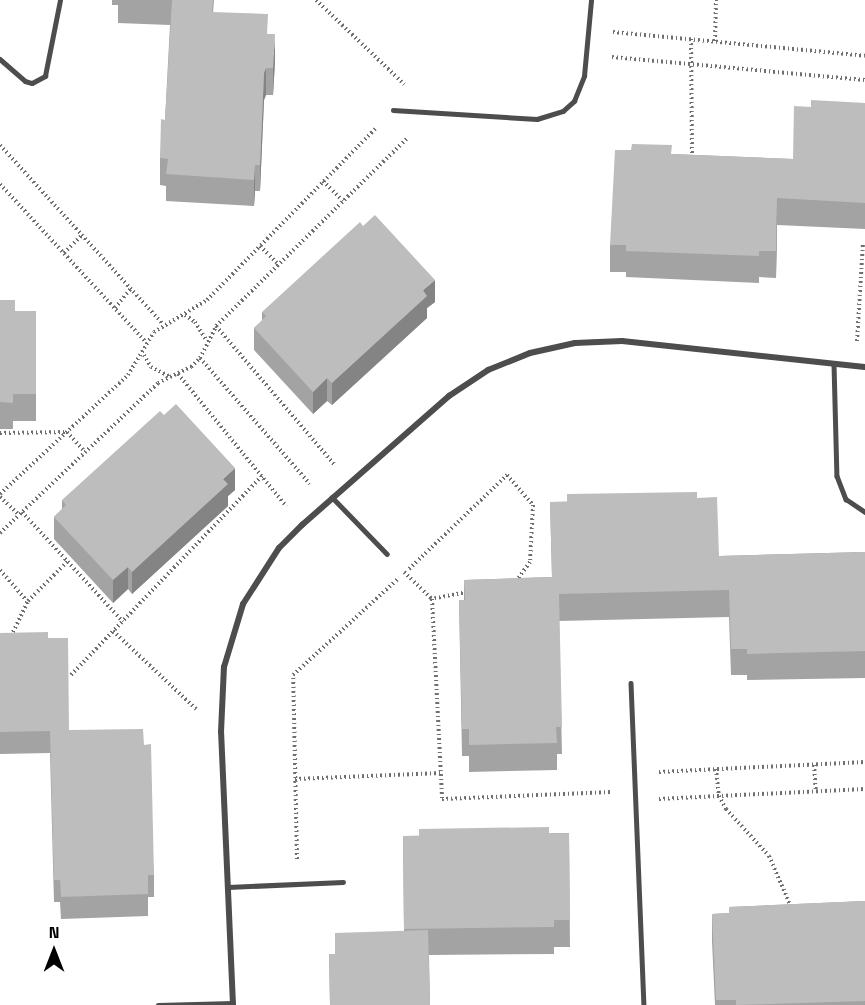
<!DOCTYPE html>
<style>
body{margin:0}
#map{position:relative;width:865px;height:1005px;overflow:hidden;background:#fff;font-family:"Space Grotesk",sans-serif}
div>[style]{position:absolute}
.path>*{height:4px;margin-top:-2px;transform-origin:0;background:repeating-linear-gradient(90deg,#6f6f6f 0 1.5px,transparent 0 4.5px)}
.lane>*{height:4.5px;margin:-2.25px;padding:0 2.25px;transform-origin:2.25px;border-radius:2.25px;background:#4d4d4d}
.street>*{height:6px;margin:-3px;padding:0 3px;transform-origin:3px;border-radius:3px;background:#4d4d4d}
.wall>*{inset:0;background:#a3a3a3}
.shaded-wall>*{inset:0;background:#848484}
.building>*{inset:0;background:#bdbdbd}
span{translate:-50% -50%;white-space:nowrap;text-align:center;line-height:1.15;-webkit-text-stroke:5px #fff;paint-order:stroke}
.north{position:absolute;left:24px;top:921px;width:60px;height:60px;-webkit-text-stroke:4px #fff;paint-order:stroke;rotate:0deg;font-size:16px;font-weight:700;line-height:24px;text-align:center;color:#000}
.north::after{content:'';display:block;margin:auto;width:21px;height:27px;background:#000;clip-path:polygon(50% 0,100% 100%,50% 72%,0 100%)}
</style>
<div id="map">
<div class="path">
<i style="left:316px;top:0;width:122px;rotate:43.7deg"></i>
<i style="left:613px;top:32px;width:253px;rotate:5.4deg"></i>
<i style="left:691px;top:39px;width:120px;rotate:89.5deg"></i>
<i style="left:715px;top:41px;width:41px;rotate:-88.6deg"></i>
<i style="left:612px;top:57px;width:254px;rotate:5.2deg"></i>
<i style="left:0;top:145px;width:242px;rotate:47.7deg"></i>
<i style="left:323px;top:181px;width:28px;rotate:45deg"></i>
<i style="left:0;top:184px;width:215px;rotate:47.3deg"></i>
<i style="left:260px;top:246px;width:25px;rotate:45deg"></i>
<i style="left:64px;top:253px;width:25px;rotate:-45deg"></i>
<i style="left:115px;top:308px;width:26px;rotate:-51deg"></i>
<i style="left:185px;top:315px;width:12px;rotate:35deg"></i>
<i style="left:195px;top:322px;width:22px;rotate:58deg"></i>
<i style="left:216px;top:326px;width:182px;rotate:49.5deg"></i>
<i style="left:857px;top:341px;width:98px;rotate:-86.5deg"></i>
<i style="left:144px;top:355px;width:14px;rotate:60deg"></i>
<i style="left:151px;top:367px;width:20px;rotate:27deg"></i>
<i style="left:200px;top:358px;width:167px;rotate:48.9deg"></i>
<i style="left:178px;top:374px;width:171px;rotate:50.7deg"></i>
<i style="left:0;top:433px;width:67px;rotate:-0.9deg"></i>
<i style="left:67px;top:432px;width:27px;rotate:48deg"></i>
<i style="left:0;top:494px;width:175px;rotate:-42.9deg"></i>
<i style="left:128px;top:375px;width:50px;rotate:-58.8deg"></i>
<i style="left:154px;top:332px;width:62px;rotate:-31.1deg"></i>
<i style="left:207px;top:300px;width:241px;rotate:-45.5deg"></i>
<i style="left:0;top:497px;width:26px;rotate:43deg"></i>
<i style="left:22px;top:512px;width:149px;rotate:47.4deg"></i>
<i style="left:0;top:533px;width:218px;rotate:-43.5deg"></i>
<i style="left:158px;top:383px;width:37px;rotate:-26deg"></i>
<i style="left:191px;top:367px;width:13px;rotate:-45deg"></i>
<i style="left:200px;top:358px;width:36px;rotate:-63deg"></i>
<i style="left:216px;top:326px;width:269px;rotate:-44.5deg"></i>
<i style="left:409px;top:569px;width:136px;rotate:-43.8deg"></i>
<i style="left:507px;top:475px;width:40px;rotate:49deg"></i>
<i style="left:533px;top:505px;width:57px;rotate:93deg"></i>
<i style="left:530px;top:562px;width:24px;rotate:126deg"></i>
<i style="left:0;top:570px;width:41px;rotate:48.9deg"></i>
<i style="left:404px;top:572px;width:39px;rotate:44deg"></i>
<i style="left:467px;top:592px;width:36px;rotate:169deg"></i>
<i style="left:432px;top:599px;width:200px;rotate:87.1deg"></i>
<i style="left:442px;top:799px;width:169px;rotate:-2.4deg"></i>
<i style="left:113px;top:631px;width:114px;rotate:43.2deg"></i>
<i style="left:11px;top:636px;width:39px;rotate:-64deg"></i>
<i style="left:28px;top:601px;width:57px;rotate:-45deg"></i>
<i style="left:71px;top:675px;width:276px;rotate:-46.2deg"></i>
<i style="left:814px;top:765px;width:26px;rotate:86deg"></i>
<i style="left:716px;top:769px;width:27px;rotate:84deg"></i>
<i style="left:719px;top:796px;width:15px;rotate:62deg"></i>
<i style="left:726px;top:809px;width:64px;rotate:47.5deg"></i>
<i style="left:769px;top:856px;width:58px;rotate:66.5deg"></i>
<i style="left:659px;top:772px;width:206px;rotate:-2.8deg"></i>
<i style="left:295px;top:779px;width:146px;rotate:-2.4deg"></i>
<i style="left:659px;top:799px;width:206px;rotate:-2.8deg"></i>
<i style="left:297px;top:859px;width:184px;rotate:-91.2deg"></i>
<i style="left:293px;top:675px;width:144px;rotate:-42.5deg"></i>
</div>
<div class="lane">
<i style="left:0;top:59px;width:33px;rotate:41deg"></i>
<i style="left:25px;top:81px;width:7px;rotate:16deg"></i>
<i style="left:32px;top:83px;width:15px;rotate:-28deg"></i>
<i style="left:45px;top:76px;width:77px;rotate:-78.8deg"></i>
<i style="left:393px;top:110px;width:144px;rotate:3.6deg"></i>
<i style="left:537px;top:119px;width:27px;rotate:-17deg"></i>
<i style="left:563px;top:111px;width:15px;rotate:-42deg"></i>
<i style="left:574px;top:101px;width:27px;rotate:-68deg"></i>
<i style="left:584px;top:76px;width:76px;rotate:-84.7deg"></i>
<i style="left:834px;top:364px;width:112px;rotate:88.5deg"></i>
<i style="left:837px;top:476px;width:25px;rotate:69deg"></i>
<i style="left:846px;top:499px;width:23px;rotate:34deg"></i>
<i style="left:332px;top:497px;width:79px;rotate:46deg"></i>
<i style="left:631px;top:683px;width:322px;rotate:87.7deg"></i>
<i style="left:228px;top:887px;width:115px;rotate:-2.5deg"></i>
<i style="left:158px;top:1005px;width:75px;rotate:-1.5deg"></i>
</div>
<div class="street">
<i style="left:233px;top:1005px;width:273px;rotate:-92.5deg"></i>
<i style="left:221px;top:732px;width:65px;rotate:-87.4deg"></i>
<i style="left:224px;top:667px;width:66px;rotate:-73.2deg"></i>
<i style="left:243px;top:604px;width:67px;rotate:-57.3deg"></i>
<i style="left:279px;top:548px;width:33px;rotate:-45deg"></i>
<i style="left:302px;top:525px;width:196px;rotate:-41.3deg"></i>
<i style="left:449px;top:396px;width:47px;rotate:-33.7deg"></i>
<i style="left:488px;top:370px;width:45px;rotate:-22deg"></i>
<i style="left:530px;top:353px;width:46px;rotate:-12.5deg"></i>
<i style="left:575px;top:343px;width:47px;rotate:-2.4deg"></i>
<i style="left:622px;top:341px;width:244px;rotate:6.1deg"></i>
</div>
<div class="wall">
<i style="clip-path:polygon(112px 0,214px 0,213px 13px,268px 34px,275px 61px,273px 95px,266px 95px,264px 100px,260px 191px,255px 191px,254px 206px,166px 201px,166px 186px,160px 185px,160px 158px,165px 120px,170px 25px,118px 23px,118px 5px,112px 5px)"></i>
<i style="clip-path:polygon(865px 103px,865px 229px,777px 225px,776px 278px,759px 277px,759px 283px,626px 277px,626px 272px,610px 272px,610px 245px,672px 154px,793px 159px,811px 107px)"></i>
<i style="clip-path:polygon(0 300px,15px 311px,36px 311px,36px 421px,13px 421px,13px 429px,0 429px)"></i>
<i style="clip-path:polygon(435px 302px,427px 308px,427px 318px,332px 405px,327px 401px,313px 414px,254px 350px,254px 328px,262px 321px,262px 312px)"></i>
<i style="clip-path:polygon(235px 490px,228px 496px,228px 506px,132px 594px,128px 589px,113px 603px,54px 539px,54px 517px,62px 509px,62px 500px)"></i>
<i style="clip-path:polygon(697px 498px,719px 556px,865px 552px,865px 678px,747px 680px,747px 675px,731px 675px,729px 617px,559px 621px,562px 754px,557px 754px,557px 770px,469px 772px,469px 756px,462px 756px,459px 600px,464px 600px,464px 580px,552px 577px,550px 502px)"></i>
<i style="clip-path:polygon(0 633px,48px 638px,69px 730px,144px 745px,154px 875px,154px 897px,148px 897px,148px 916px,61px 919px,60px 902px,54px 902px,50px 753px,0 754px)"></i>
<i style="clip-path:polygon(569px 833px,570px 947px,554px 947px,554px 954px,429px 955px,430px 1005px,330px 1005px,329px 954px,335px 954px,404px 931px,403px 836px)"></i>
<i style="clip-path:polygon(865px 901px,865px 1005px,715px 1005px,712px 941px,712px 914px,729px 913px,729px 907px)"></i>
</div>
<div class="shaded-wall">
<i style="clip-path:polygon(275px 34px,275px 61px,273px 95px,273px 68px)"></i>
<i style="clip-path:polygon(266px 68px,266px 95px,264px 100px,260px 191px,260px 165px,264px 73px)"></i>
<i style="clip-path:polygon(255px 165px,255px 191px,254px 206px,254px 180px)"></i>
<i style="clip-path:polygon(777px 198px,777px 225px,776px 278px,776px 251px)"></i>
<i style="clip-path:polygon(435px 280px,435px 302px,427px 308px,427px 318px,332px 405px,332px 383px,423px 290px)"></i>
<i style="clip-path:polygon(327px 378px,327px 401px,313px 414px,313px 392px)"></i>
<i style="clip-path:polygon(235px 468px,235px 490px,228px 496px,228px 506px,132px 594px,132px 572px,223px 479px)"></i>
<i style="clip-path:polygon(128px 567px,128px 589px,113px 603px,113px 580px)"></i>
</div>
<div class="building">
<i style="clip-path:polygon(172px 0,213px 0,212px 12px,268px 14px,267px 34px,275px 34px,273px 68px,266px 68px,264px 73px,260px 165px,255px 165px,254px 180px,166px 174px,168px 159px,160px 158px,161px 119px,165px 120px)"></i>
<i style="clip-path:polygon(811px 100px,865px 103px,865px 203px,777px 198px,776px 251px,759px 251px,759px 256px,626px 251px,626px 245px,610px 245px,615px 150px,631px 150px,632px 144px,672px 145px,671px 154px,793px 159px,794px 106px,811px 107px)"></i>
<i style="clip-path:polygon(375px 215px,435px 280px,423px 290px,427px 296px,332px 383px,327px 378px,313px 392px,254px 328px,266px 316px,262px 312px,360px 222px,363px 226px)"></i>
<i style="clip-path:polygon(0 300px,15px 300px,15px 311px,36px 311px,36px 394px,13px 394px,13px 403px,0 402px)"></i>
<i style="clip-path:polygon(176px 404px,235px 468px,223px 479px,228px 484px,132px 572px,128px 567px,113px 580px,54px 517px,66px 505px,62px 500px,160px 411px,164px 415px)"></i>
<i style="clip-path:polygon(697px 492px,697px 498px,717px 497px,719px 556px,865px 552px,865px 651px,747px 654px,747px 649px,731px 649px,729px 590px,559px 594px,562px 727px,556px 727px,557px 743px,469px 745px,469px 729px,462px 729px,459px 600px,465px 600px,464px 580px,552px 577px,550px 502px,567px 502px,567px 494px)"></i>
<i style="clip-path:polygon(48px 632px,48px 638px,68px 638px,69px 730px,143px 729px,144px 745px,151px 744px,154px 875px,148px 875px,148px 894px,61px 897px,60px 880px,54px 880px,50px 731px,0 732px,0 633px)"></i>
<i style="clip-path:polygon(549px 827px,549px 834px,569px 833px,570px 920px,554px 920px,554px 927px,404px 929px,403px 836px,419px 836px,419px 829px)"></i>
<i style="clip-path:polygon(865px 901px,865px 1001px,736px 1005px,736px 1000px,716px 1000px,712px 914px,729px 913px,729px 907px)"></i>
<i style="clip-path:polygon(428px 930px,430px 1005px,330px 1005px,329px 954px,335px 954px,335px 933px)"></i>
</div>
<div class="north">N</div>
</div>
